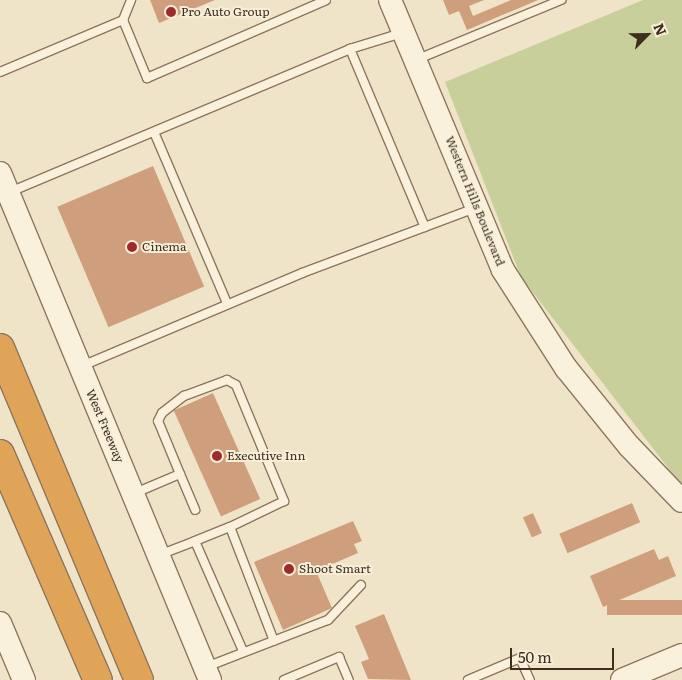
<!DOCTYPE html>
<style>
body{margin:0}
#map{position:relative;width:682px;height:680px;overflow:hidden;background:#f0e4c8;font-family:Literata,serif}
div>[style]{position:absolute}
.green>*{inset:0;background:#c9cf9b}
.building>*{inset:0;background:#cf9f7d;transform-origin:0 0}
.roads{filter:drop-shadow(1px 0 #8d765c) drop-shadow(-1px 0 #8d765c) drop-shadow(0 1px #8d765c) drop-shadow(0 -1px #8d765c)}
.lane>*{height:8px;margin:-4px;padding:0 4px;transform-origin:4px;border-radius:4px;background:#faf1dc}
.secondary>*{height:22px;margin:-11px;padding:0 11px;transform-origin:11px;border-radius:11px;background:#faf1dc}
.highway>*{height:28px;margin:-14px;padding:0 14px;transform-origin:14px;border-radius:14px;background:#e0a458}
.dots>*{width:14px;height:14px;translate:-50% -50%;box-sizing:border-box;border:2px solid #f7eed8;border-radius:50%}
span{translate:-50% -50%;white-space:nowrap;text-align:center;line-height:1.15;-webkit-text-stroke:4px #f7eed8;paint-order:stroke}
.poi-label{font-size:12px;color:#3d2e20}
.left{translate:0 -50%;text-align:left}
.street-label{font-size:12px;color:#3d2e20}
.north{position:absolute;left:622px;top:10px;width:50px;height:50px;-webkit-text-stroke:4px #f7eed8;paint-order:stroke;rotate:67deg;font-size:14px;font-weight:700;line-height:20px;text-align:center;color:#3d2e20}
.north::after{content:'';display:block;margin:auto;width:18px;height:22px;background:#3d2e20;clip-path:polygon(50% 0,100% 100%,50% 72%,0 100%)}
.scale{position:absolute;left:510px;top:648px;width:104px;height:22px;box-sizing:border-box;border:2px solid #3d2e20;border-top:0;padding-left:6px;font-size:15px;line-height:18px;white-space:nowrap;color:#3d2e20;-webkit-text-stroke:4px #f7eed8;paint-order:stroke}
</style>
<div id="map">
<div class="green">
<i style="clip-path:polygon(643px 0,682px 0,682px 486px,521px 277px,445px 82px)"></i>
</div>
<div class="building">
<i style="clip-path:polygon(150px 0,215px 0,159px 23px)"></i>
<i style="clip-path:polygon(443px 0,484px 0,469px 6px,473px 16px,511px 0,538px 0,467px 30px,459px 11px,449px 15px)"></i>
<i style="left:153px;top:166px;width:131px;height:104px;rotate:67deg"></i>
<i style="left:213px;top:393px;width:116px;height:43px;rotate:66deg"></i>
<i style="left:632px;top:503px;width:21px;height:79px;rotate:67deg"></i>
<i style="left:533px;top:513px;width:22px;height:11px;rotate:66deg"></i>
<i style="clip-path:polygon(353px 521px,362px 541px,354px 544px,358px 553px,316px 571px,332px 608px,283px 630px,254px 562px)"></i>
<i style="clip-path:polygon(654px 549px,659px 560px,668px 556px,676px 576px,603px 607px,590px 576px)"></i>
<i style="left:682px;top:600px;width:15px;height:75px;rotate:90deg"></i>
<i style="clip-path:polygon(384px 614px,411px 680px,368px 679px,361px 662px,369px 659px,355px 626px)"></i>
</div>
<div class="roads">
<div class="lane">
<i style="left:123px;top:20px;width:22px;rotate:-68deg"></i>
<i style="left:350px;top:49px;width:193px;rotate:67.2deg"></i>
<i style="left:418px;top:59px;width:155px;rotate:-22.4deg"></i>
<i style="left:0;top:72px;width:134px;rotate:-22.9deg"></i>
<i style="left:123px;top:20px;width:63px;rotate:67.5deg"></i>
<i style="left:147px;top:78px;width:195px;rotate:-23.5deg"></i>
<i style="left:154px;top:132px;width:186px;rotate:66.9deg"></i>
<i style="left:10px;top:192px;width:369px;rotate:-22.8deg"></i>
<i style="left:350px;top:49px;width:54px;rotate:-17.1deg"></i>
<i style="left:82px;top:366px;width:239px;rotate:-22.9deg"></i>
<i style="left:302px;top:273px;width:185px;rotate:-20.6deg"></i>
<i style="left:180px;top:474px;width:39px;rotate:67deg"></i>
<i style="left:135px;top:493px;width:49px;rotate:-22.9deg"></i>
<i style="left:180px;top:474px;width:57px;rotate:-112.5deg"></i>
<i style="left:158px;top:421px;width:9px;rotate:-63deg"></i>
<i style="left:162px;top:413px;width:28px;rotate:-38deg"></i>
<i style="left:184px;top:396px;width:46px;rotate:-20.4deg"></i>
<i style="left:227px;top:380px;width:10px;rotate:29deg"></i>
<i style="left:236px;top:385px;width:126px;rotate:67.5deg"></i>
<i style="left:284px;top:501px;width:60px;rotate:154.3deg"></i>
<i style="left:159px;top:555px;width:39px;rotate:-21deg"></i>
<i style="left:243px;top:651px;width:120px;rotate:-113.6deg"></i>
<i style="left:195px;top:541px;width:38px;rotate:-22deg"></i>
<i style="left:230px;top:527px;width:122px;rotate:68.9deg"></i>
<i style="left:206px;top:667px;width:131px;rotate:-21.1deg"></i>
<i style="left:328px;top:620px;width:48px;rotate:-46.7deg"></i>
<i style="left:284px;top:680px;width:60px;rotate:-22.7deg"></i>
<i style="left:339px;top:657px;width:25px;rotate:67deg"></i>
<i style="left:468px;top:680px;width:56px;rotate:-22.9deg"></i>
<i style="left:520px;top:658px;width:24px;rotate:66deg"></i>
</div>
<div class="secondary">
<i style="left:390px;top:0;width:293px;rotate:67.3deg"></i>
<i style="left:503px;top:270px;width:117px;rotate:57.3deg"></i>
<i style="left:566px;top:368px;width:100px;rotate:51.1deg"></i>
<i style="left:629px;top:446px;width:76px;rotate:46.1deg"></i>
<i style="left:0;top:173px;width:549px;rotate:67.5deg"></i>
<i style="left:0;top:623px;width:62px;rotate:67.2deg"></i>
<i style="left:622px;top:680px;width:65px;rotate:-22.6deg"></i>
</div>
<div class="highway">
<i style="left:0;top:348px;width:360px;rotate:67.3deg"></i>
<i style="left:0;top:454px;width:246px;rotate:66.6deg"></i>
</div>
</div>
<div class="dots">
<i style="left:171px;top:12px;background:#9e2a2b"></i>
<i style="left:132px;top:247px;background:#9e2a2b"></i>
<i style="left:217px;top:456px;background:#9e2a2b"></i>
<i style="left:289px;top:569px;background:#9e2a2b"></i>
</div>
<div class="poi-label">
<span class="left" style="left:181px;top:12px">Pro Auto Group</span>
<span class="left" style="left:142px;top:247px">Cinema</span>
<span class="left" style="left:227px;top:456px">Executive Inn</span>
<span class="left" style="left:299px;top:569px">Shoot Smart</span>
</div>
<div class="street-label">
<span style="left:475px;top:201px;rotate:68deg">Western Hills Boulevard</span>
<span style="left:105px;top:426px;rotate:67deg">West Freeway</span>
</div>
<div class="north">N</div>
<div class="scale">50 m</div>
</div>
